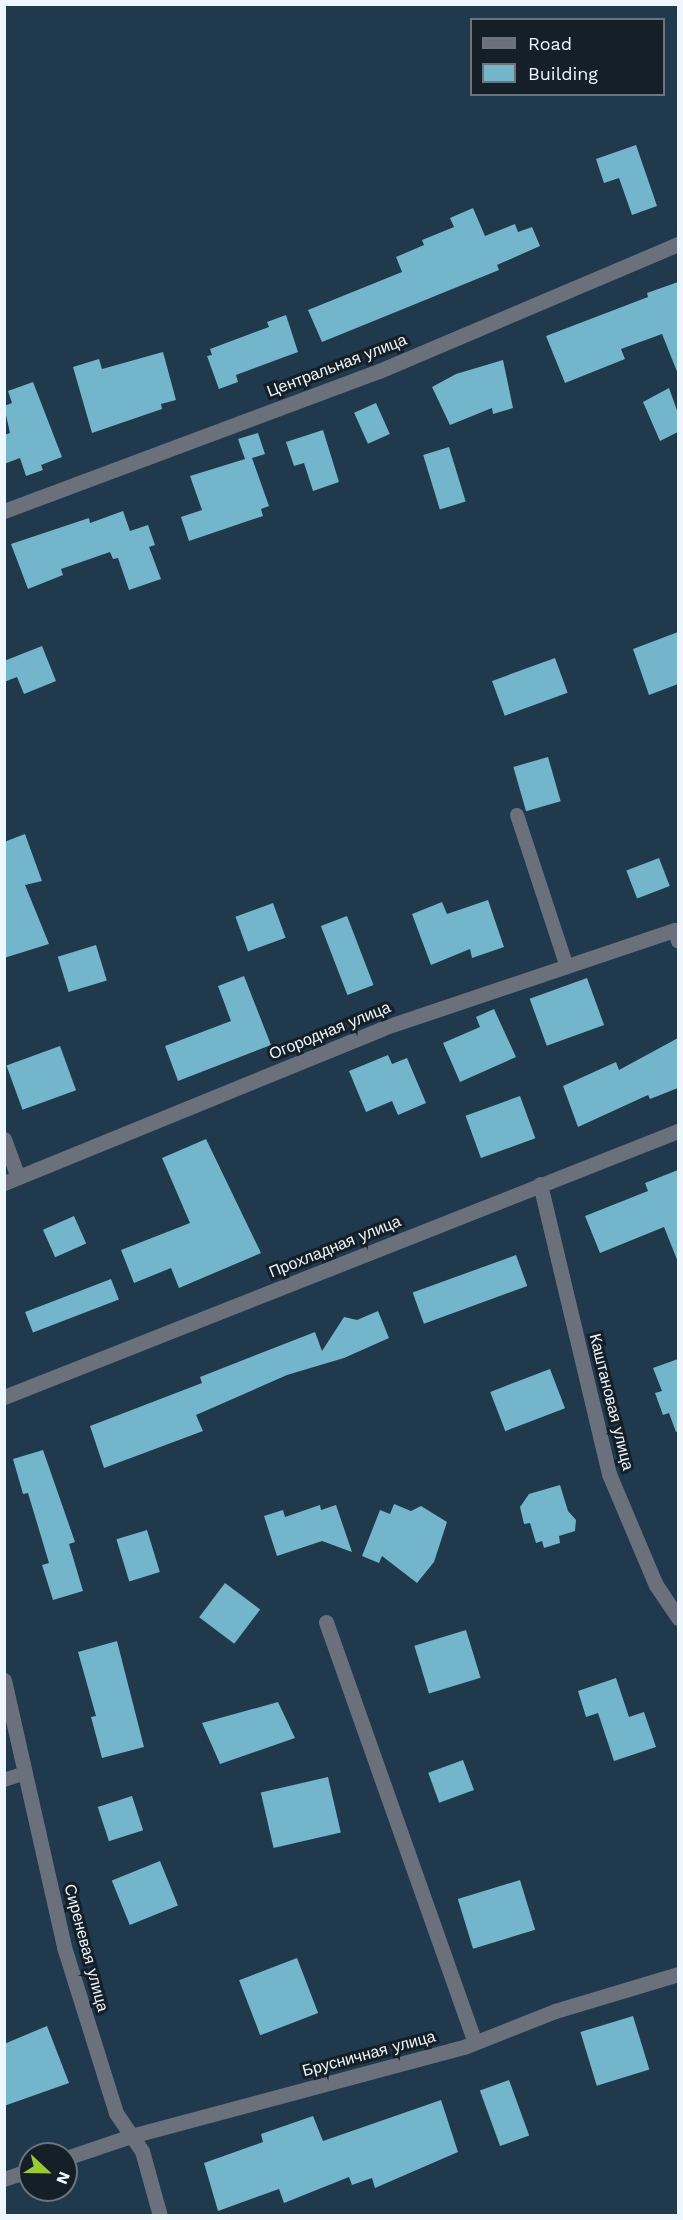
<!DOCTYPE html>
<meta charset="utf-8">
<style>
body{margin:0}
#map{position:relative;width:683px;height:2220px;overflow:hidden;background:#21394c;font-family:"Work Sans",sans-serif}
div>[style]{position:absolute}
.building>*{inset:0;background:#73b5ca;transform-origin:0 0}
.lane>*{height:14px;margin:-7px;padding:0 7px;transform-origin:7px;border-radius:7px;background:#6b707d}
.street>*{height:15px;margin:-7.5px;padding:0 7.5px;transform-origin:7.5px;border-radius:7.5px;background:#6b707d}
span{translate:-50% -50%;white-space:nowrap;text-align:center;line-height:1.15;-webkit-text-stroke:6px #151f28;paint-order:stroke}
.street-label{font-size:16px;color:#eef6fe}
.frame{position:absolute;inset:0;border:6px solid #eef6fe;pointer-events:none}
.legend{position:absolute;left:470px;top:18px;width:195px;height:78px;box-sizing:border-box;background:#151f28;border:2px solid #6c757e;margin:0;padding:8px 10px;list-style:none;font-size:18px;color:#eef6fe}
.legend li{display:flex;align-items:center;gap:12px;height:30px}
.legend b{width:30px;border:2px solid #6c757e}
.north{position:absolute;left:18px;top:2142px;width:60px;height:60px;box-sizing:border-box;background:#151f28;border:2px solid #6c757e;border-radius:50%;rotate:112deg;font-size:16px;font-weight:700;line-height:24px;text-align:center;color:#eef6fe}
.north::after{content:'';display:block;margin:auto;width:21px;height:27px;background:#9acb35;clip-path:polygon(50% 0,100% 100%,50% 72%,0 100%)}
</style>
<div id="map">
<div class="building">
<i style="clip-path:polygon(636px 145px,657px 206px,632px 215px,619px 178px,604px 183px,596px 159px)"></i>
<i style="clip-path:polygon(473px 208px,485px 236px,515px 224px,518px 232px,532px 227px,540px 246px,497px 265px,499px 270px,322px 342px,308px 310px,402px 272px,396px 257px,424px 245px,422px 240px,454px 227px,450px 218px)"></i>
<i style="clip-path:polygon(678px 282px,678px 374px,662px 334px,621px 349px,625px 359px,565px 383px,546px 336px,648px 297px,647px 293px)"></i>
<i style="clip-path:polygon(286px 315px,298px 352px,236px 375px,238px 382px,219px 389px,207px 356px,212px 355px,210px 349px,269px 327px,267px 322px)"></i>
<i style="clip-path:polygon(163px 352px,176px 400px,161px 404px,162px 409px,92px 433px,73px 367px,99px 359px,102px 369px)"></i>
<i style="clip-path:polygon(503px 360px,513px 408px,493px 414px,492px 408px,450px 425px,432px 387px,456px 374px)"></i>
<i style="clip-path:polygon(33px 382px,62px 457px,41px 465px,43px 470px,26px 476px,20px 458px,4px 464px,4px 435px,10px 433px,4px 406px,12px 403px,8px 391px)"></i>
<i style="clip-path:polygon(669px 388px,678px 413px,678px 432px,660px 441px,643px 402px)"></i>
<i style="left:376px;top:403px;width:34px;height:24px;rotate:66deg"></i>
<i style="clip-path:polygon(323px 430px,339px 482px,313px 491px,304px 463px,294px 466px,286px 442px)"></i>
<i style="clip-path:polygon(258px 433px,265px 454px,252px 458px,269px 506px,261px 509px,263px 516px,189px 541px,181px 517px,202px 510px,190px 476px,245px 459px,238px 439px)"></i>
<i style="left:449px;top:447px;width:57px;height:27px;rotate:73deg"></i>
<i style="clip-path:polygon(123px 511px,130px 531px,148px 525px,155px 545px,149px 547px,161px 579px,129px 590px,118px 558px,113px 559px,110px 552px,61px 569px,63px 575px,28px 589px,11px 544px,89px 518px,90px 523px)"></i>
<i style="clip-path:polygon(678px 632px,678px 684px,649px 695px,633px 649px)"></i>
<i style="clip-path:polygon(42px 646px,56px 681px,24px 694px,17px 677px,4px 682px,4px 661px)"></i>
<i style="left:555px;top:658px;width:37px;height:67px;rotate:70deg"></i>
<i style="left:548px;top:757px;width:46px;height:36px;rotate:74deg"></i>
<i style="clip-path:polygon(25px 834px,42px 881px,25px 885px,49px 944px,4px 958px,4px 842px)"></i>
<i style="left:659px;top:858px;width:30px;height:35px;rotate:69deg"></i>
<i style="clip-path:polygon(488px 900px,504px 947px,472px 958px,470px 949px,431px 965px,412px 914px,442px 902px,447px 914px)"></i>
<i style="left:273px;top:903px;width:37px;height:40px;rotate:70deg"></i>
<i style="left:347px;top:916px;width:74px;height:28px;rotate:69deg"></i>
<i style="left:96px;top:945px;width:37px;height:40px;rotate:73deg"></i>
<i style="clip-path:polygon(244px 976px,271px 1045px,178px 1081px,165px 1046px,231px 1021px,218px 986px)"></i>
<i style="left:587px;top:978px;width:50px;height:61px;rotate:70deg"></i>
<i style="clip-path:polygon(494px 1009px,516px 1057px,460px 1082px,443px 1043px,480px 1027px,476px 1017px)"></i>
<i style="clip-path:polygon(678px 1038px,678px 1088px,650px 1099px,648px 1095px,578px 1127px,563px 1086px,616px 1062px,619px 1070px)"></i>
<i style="left:60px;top:1046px;width:47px;height:57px;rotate:70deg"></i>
<i style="clip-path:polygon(388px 1055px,392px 1064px,407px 1058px,426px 1103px,398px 1115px,392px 1101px,366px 1112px,349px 1071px)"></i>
<i style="left:520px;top:1096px;width:45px;height:58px;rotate:70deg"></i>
<i style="clip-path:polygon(206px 1139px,261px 1253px,179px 1288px,171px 1268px,134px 1283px,121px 1250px,190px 1223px,162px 1158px)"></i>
<i style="clip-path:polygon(678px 1170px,678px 1262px,664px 1227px,600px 1253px,585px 1216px,648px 1191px,645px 1183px)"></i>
<i style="left:74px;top:1216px;width:30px;height:34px;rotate:66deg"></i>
<i style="left:516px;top:1255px;width:33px;height:110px;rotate:70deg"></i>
<i style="left:111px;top:1279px;width:22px;height:92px;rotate:69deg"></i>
<i style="clip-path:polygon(378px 1311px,389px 1338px,344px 1358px,287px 1375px,196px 1415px,203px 1431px,104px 1468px,90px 1426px,202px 1383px,200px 1377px,315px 1332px,322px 1351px,344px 1317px,357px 1320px)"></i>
<i style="clip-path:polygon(678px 1359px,678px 1431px,676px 1432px,669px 1413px,663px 1415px,655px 1393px,662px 1391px,653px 1368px)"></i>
<i style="left:550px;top:1369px;width:42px;height:64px;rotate:69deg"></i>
<i style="clip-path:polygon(43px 1450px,75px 1542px,69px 1544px,83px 1591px,53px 1600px,42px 1565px,49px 1563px,28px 1493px,23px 1494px,13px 1459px)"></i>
<i style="clip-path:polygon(560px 1485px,568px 1511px,576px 1520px,575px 1531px,559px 1536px,560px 1543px,544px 1548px,542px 1541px,536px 1543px,530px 1523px,524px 1524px,520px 1507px,529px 1494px)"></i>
<i style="clip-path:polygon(394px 1504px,411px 1511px,421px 1506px,447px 1522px,434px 1562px,417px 1583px,382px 1556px,379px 1563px,362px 1556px,380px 1510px,390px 1514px)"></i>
<i style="clip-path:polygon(320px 1505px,321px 1510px,336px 1505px,352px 1552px,322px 1541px,277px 1556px,264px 1516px,283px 1510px,285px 1517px)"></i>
<i style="left:147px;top:1530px;width:44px;height:32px;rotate:73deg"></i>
<i style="left:225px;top:1583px;width:44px;height:43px;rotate:37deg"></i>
<i style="left:466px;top:1630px;width:50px;height:54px;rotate:73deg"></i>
<i style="clip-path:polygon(117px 1641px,144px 1747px,102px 1758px,91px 1717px,96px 1716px,78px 1652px)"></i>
<i style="clip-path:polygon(616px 1678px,629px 1717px,644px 1712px,656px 1747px,614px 1761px,598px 1713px,586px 1717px,578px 1691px)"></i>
<i style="clip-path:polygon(278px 1702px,295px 1738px,220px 1764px,202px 1723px)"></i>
<i style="left:463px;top:1760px;width:32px;height:37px;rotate:70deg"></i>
<i style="left:328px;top:1777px;width:57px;height:69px;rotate:77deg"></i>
<i style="left:132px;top:1796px;width:36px;height:36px;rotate:72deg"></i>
<i style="left:160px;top:1861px;width:48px;height:52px;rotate:68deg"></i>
<i style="left:520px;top:1880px;width:52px;height:65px;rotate:73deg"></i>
<i style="left:297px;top:1958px;width:59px;height:62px;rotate:69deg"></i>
<i style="left:633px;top:2016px;width:56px;height:55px;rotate:73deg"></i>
<i style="clip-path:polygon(47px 2026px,69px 2083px,4px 2106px,4px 2044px)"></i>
<i style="left:509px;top:2080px;width:59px;height:31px;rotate:70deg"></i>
<i style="clip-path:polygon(441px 2100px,458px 2152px,375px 2188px,372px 2178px,352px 2185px,349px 2177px,284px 2203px,279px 2189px,218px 2211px,204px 2163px,263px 2142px,261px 2134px,313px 2116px,323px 2141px)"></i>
</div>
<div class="lane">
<i style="left:517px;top:815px;width:160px;rotate:71.8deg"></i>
<i style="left:4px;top:1780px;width:22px;rotate:-18deg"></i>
</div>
<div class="street">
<i style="left:4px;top:511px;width:400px;rotate:-20.5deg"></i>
<i style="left:379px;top:371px;width:325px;rotate:-23deg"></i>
<i style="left:4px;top:1139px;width:40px;rotate:69.8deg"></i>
<i style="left:4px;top:1183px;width:409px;rotate:-22.2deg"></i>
<i style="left:383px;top:1028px;width:308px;rotate:-18.6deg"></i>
<i style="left:675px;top:930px;width:11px;rotate:75deg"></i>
<i style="left:540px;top:1184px;width:298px;rotate:76.6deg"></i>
<i style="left:609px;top:1474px;width:121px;rotate:67.1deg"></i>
<i style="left:656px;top:1585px;width:40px;rotate:56deg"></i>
<i style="left:4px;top:1397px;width:725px;rotate:-21.54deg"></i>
<i style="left:326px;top:1622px;width:446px;rotate:70.5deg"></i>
<i style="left:4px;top:1680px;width:274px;rotate:77.3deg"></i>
<i style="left:64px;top:1947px;width:174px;rotate:72.6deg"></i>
<i style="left:116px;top:2113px;width:46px;rotate:55.6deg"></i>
<i style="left:142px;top:2151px;width:67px;rotate:74.5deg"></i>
<i style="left:66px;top:2158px;width:69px;rotate:-18.7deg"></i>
<i style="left:131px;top:2136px;width:345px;rotate:-15deg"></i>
<i style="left:464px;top:2047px;width:98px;rotate:-21.6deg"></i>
<i style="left:555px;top:2011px;width:128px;rotate:-16.7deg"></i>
<i style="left:4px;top:2179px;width:28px;rotate:-19deg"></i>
</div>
<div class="street-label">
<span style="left:337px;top:366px;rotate:-21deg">Центральная улица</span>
<span style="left:330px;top:1031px;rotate:-22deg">Огородная улица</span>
<span style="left:335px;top:1247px;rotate:-22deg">Прохладная улица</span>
<span style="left:611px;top:1402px;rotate:76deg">Каштановая улица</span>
<span style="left:86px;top:1948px;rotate:75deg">Сиреневая улица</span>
<span style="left:369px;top:2054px;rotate:-15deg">Брусничная улица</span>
</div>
<div class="frame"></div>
<ul class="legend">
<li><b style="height:8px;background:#6b707d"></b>Road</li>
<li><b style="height:16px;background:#73b5ca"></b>Building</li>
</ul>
<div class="north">N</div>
</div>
